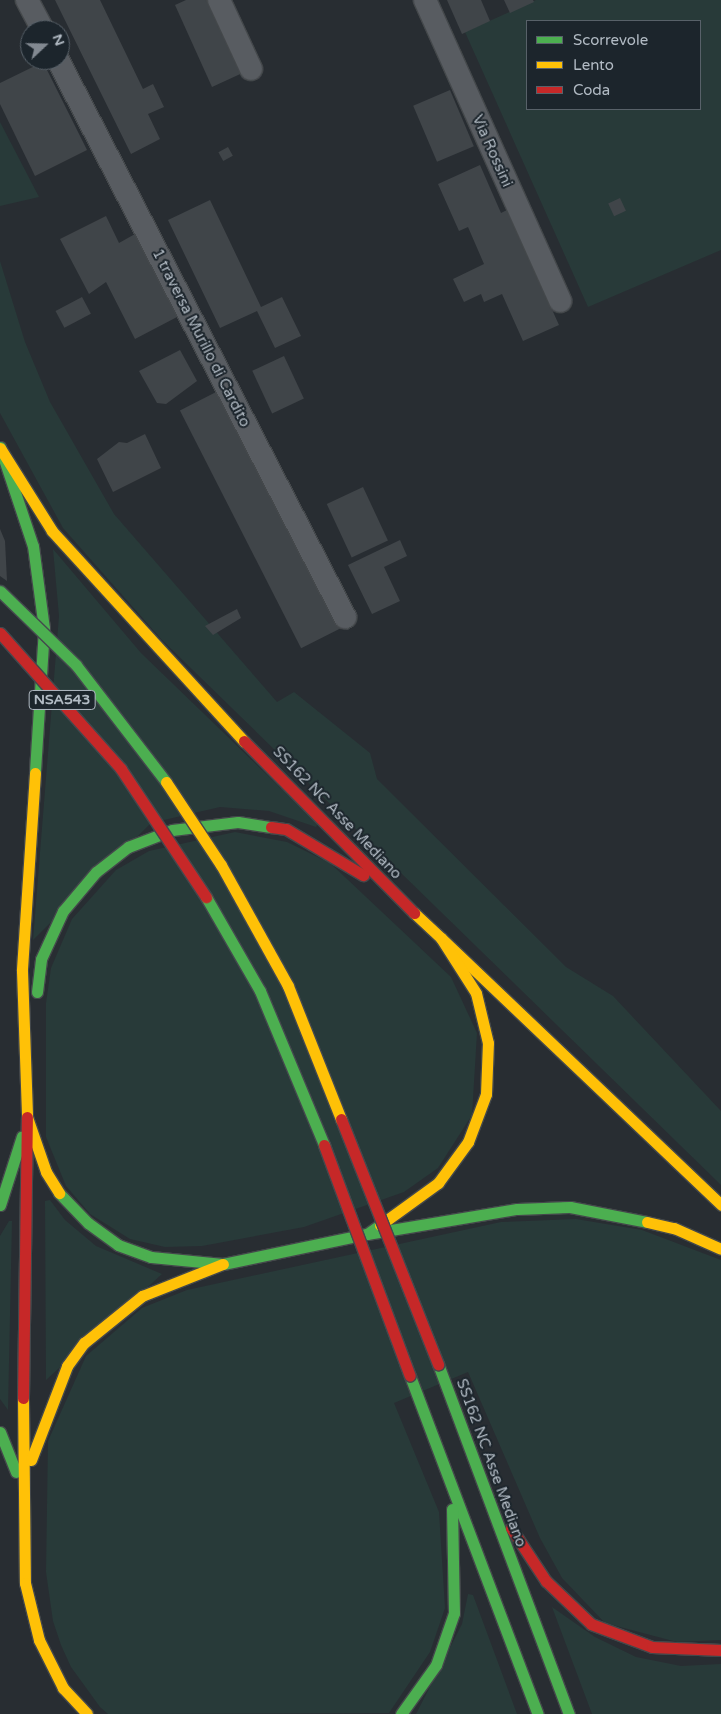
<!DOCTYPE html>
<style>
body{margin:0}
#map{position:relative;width:721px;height:1714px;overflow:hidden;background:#282d32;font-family:"Varela Round",sans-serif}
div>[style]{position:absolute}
.green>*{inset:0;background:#283a39}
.building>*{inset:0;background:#404549;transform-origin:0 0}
.roads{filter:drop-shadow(1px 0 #44484b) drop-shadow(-1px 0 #44484b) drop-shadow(0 1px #44484b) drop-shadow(0 -1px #44484b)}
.street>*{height:22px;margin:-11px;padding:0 11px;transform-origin:11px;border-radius:11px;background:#585c61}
.fast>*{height:11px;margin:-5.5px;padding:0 5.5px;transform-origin:5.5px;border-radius:5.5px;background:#4caf50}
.slow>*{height:11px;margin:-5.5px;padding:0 5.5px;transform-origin:5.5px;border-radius:5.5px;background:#ffc107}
.jam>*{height:11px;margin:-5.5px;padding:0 5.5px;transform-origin:5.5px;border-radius:5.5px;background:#c62828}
.bridges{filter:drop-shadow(1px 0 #44494e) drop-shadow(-1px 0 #44494e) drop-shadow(0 1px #44494e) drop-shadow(0 -1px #44494e)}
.fast-bridge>*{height:11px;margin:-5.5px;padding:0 5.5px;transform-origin:5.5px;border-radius:5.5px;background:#4caf50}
.slow-bridge>*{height:11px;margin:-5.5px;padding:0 5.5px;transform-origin:5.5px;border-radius:5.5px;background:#ffc107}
.jam-bridge>*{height:11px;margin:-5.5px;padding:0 5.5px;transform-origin:5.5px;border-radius:5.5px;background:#c62828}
span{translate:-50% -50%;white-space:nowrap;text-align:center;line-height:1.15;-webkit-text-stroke:4px #1c252c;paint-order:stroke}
.shield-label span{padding:1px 4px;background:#1c252c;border:1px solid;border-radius:4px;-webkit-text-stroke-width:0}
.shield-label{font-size:14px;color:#b2bbc4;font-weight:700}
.street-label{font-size:15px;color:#b2bbc4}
.legend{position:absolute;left:526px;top:20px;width:175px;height:90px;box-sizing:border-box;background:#1c252c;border:1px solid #586169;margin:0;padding:6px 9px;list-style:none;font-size:15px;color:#b2bbc4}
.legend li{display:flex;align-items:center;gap:10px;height:25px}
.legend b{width:25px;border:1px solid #586169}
.north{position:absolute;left:20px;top:20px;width:50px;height:50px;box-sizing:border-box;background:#1c252c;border:1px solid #586169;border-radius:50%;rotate:69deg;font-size:14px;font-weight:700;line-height:20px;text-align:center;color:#b2bbc4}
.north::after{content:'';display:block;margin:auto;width:18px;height:22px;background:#828991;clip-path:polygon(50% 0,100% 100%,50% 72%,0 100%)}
</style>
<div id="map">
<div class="green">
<i style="clip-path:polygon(evenodd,536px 0,721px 0,721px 250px,588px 307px,465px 32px,536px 0,527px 21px,700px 21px,700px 109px,527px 109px,527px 21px)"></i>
<i style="clip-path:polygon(0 122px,39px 197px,0 206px)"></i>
<i style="clip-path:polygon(0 261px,25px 342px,50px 402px,114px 514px,277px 702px,294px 692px,370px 753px,377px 779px,566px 967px,613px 996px,721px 1111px,721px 1185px,161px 639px,63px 528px,0 413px)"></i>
<i style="clip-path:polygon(53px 549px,141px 653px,318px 824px,316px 827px,269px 811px,220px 807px,151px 823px,33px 940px,59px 616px)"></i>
<i style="clip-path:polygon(235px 832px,287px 842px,330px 863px,451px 977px,477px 1033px,472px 1115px,438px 1168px,404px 1192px,304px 1227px,202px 1246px,165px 1247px,130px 1239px,90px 1214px,66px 1186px,46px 1137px,46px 1003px,51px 968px,72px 919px,116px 870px,149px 851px)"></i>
<i style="clip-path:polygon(50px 1200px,65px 1220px,96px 1246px,162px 1274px,46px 1380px,45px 1201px)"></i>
<i style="clip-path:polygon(576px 1219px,642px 1230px,721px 1260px,721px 1640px,677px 1642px,605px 1623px,562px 1578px,540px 1538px,468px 1372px,394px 1403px,439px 1512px,445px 1608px,430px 1652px,389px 1713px,108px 1714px,100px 1707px,71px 1667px,61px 1645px,53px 1621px,46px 1572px,48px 1441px,86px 1356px,142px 1308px,187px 1290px,501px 1222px)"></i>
<i style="clip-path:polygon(9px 1221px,12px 1221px,8px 1410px,0 1399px,0 1236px)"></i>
<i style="clip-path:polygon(468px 1594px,473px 1595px,517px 1714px,416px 1714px,462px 1624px)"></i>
<i style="clip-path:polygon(552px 1607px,595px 1637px,636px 1657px,681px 1666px,721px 1664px,721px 1714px,592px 1714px)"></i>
</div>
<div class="building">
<i style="clip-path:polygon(55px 0,100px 0,143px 89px,153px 84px,164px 107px,148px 114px,160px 139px,131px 154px)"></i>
<i style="clip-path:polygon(186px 0,218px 0,249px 70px,212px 87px,175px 5px)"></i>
<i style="clip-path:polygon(447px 0,481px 0,490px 21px,462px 34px)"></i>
<i style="clip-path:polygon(504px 0,533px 0,534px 2px,510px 13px)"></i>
<i style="clip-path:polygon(43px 62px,87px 150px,35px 176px,0 104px,0 83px)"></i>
<i style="left:450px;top:90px;width:61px;height:40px;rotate:67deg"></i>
<i style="left:228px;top:147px;width:10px;height:11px;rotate:61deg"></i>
<i style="clip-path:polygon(480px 165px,501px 213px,507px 210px,559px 325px,523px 341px,502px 294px,484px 302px,481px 294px,464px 302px,453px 279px,484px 264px,468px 227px,459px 231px,438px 184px)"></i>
<i style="left:620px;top:198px;width:14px;height:13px;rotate:65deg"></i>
<i style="clip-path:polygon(210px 200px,261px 307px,282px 297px,301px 336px,275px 348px,257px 311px,220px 328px,168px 220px)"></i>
<i style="clip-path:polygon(106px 216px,119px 243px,135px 234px,177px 317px,135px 339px,106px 282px,89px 294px,60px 239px)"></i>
<i style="left:82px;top:297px;width:19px;height:30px;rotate:62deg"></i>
<i style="clip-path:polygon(180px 350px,197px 381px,166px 404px,157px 403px,139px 371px)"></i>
<i style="left:284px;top:356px;width:47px;height:35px;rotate:65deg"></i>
<i style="left:220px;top:390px;width:267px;height:45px;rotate:63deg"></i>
<i style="clip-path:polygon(145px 434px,161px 468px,113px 492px,97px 459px,119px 442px,127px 443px)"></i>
<i style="left:363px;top:487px;width:59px;height:40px;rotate:65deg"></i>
<i style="clip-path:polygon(0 529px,5px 541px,7px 581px,0 576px)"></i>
<i style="clip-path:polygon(400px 540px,407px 556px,384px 567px,400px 601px,372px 614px,348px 565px)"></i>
<i style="clip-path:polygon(237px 609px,241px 618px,213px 635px,205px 626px)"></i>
</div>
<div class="roads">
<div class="street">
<i style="left:27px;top:0;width:34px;rotate:62deg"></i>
<i style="left:219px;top:0;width:76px;rotate:65.1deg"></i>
<i style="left:425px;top:0;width:330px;rotate:65.8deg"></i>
<i style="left:58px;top:60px;width:627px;rotate:62.74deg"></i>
</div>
<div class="fast">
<i style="left:0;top:447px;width:104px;rotate:71.6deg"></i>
<i style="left:33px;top:546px;width:83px;rotate:82.4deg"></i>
<i style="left:44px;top:628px;width:145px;rotate:93.6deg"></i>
<i style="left:37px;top:992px;width:33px;rotate:-83deg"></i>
<i style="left:41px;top:959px;width:53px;rotate:-65.4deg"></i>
<i style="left:63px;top:911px;width:51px;rotate:-49.8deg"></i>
<i style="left:96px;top:872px;width:41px;rotate:-38deg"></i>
<i style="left:128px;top:847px;width:47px;rotate:-21.1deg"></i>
<i style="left:172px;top:830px;width:66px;rotate:-6.9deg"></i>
<i style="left:238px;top:822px;width:33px;rotate:9deg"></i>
<i style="left:59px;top:1193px;width:42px;rotate:46deg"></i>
<i style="left:88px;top:1223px;width:37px;rotate:36deg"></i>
<i style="left:118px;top:1245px;width:35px;rotate:20deg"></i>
<i style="left:151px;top:1257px;width:72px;rotate:5.6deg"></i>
<i style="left:223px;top:1264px;width:147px;rotate:-11.8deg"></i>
<i style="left:367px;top:1234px;width:16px;rotate:-35deg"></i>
<i style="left:0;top:1205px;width:72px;rotate:-72.3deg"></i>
<i style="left:367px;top:1234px;width:152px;rotate:-9.5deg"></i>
<i style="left:517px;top:1209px;width:53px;rotate:-2.2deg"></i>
<i style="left:570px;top:1207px;width:78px;rotate:11deg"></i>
<i style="left:438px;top:1364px;width:374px;rotate:69.5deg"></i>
<i style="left:410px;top:1376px;width:361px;rotate:69.3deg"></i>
<i style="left:0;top:1432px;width:43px;rotate:68.2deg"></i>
<i style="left:401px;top:1714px;width:60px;rotate:-54.5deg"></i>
<i style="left:436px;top:1665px;width:55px;rotate:-70.9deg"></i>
<i style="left:454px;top:1613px;width:104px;rotate:-91.1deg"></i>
</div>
<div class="slow">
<i style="left:0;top:448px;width:98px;rotate:57.9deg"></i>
<i style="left:52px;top:531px;width:285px;rotate:47.6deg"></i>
<i style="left:35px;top:773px;width:198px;rotate:93.8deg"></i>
<i style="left:22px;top:971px;width:146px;rotate:88deg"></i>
<i style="left:27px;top:1117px;width:58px;rotate:70.9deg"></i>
<i style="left:46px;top:1172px;width:25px;rotate:58deg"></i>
<i style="left:441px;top:938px;width:387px;rotate:43.6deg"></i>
<i style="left:647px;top:1222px;width:28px;rotate:13deg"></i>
<i style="left:674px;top:1228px;width:51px;rotate:24.1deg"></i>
<i style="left:380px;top:1225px;width:72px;rotate:-35.9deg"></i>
<i style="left:438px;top:1183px;width:51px;rotate:-53.8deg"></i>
<i style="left:468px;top:1142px;width:51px;rotate:-69.4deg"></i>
<i style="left:486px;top:1094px;width:51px;rotate:-87.8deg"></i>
<i style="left:488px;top:1043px;width:51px;rotate:-103.5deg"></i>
<i style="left:476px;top:993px;width:65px;rotate:-122.5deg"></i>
<i style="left:441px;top:938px;width:37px;rotate:-137deg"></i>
<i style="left:23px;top:1398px;width:185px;rotate:89.4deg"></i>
<i style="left:25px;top:1583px;width:59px;rotate:76.2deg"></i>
<i style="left:39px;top:1640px;width:54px;rotate:63.4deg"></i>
<i style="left:63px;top:1688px;width:35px;rotate:47deg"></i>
<i style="left:31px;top:1460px;width:101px;rotate:-69deg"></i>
<i style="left:67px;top:1366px;width:29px;rotate:-54deg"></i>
<i style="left:84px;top:1343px;width:75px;rotate:-39deg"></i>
<i style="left:142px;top:1296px;width:87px;rotate:-21.6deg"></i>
</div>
<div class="jam">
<i style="left:244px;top:741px;width:242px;rotate:45.3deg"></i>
<i style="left:271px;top:827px;width:15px;rotate:8deg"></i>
<i style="left:286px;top:829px;width:90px;rotate:30.9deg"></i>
<i style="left:23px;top:1398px;width:281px;rotate:-89.2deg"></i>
<i style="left:511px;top:1528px;width:64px;rotate:56.6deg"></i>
<i style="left:546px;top:1581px;width:62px;rotate:43.7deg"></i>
<i style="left:591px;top:1624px;width:65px;rotate:20.7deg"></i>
<i style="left:652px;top:1647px;width:69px;rotate:2.5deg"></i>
</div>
</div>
<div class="bridges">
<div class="fast-bridge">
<i style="left:0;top:591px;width:106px;rotate:44.2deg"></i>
<i style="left:76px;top:665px;width:148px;rotate:52.4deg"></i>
<i style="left:206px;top:897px;width:108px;rotate:60.1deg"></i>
<i style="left:260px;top:991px;width:167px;rotate:67.4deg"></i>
</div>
<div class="slow-bridge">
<i style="left:166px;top:782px;width:100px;rotate:56.5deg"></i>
<i style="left:221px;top:865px;width:138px;rotate:61deg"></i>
<i style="left:288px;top:986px;width:143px;rotate:68.3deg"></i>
</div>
<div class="jam-bridge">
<i style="left:0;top:633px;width:182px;rotate:48.3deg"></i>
<i style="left:121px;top:769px;width:154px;rotate:56.4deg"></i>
<i style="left:341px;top:1119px;width:264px;rotate:68.4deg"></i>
<i style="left:324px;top:1145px;width:246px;rotate:69.6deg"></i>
</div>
</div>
<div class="shield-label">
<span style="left:62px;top:700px">NSA543</span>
</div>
<div class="street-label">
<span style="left:492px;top:151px;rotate:66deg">Via Rossini</span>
<span style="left:201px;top:338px;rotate:63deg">1 traversa Murillo di Cardito</span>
<span style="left:337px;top:813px;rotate:46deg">SS162 NC Asse Mediano</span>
<span style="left:491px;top:1463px;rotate:70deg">SS162 NC Asse Mediano</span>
</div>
<ul class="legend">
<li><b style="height:6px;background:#4caf50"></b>Scorrevole</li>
<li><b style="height:6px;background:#ffc107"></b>Lento</li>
<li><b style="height:6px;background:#c62828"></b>Coda</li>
</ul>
<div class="north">N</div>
</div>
